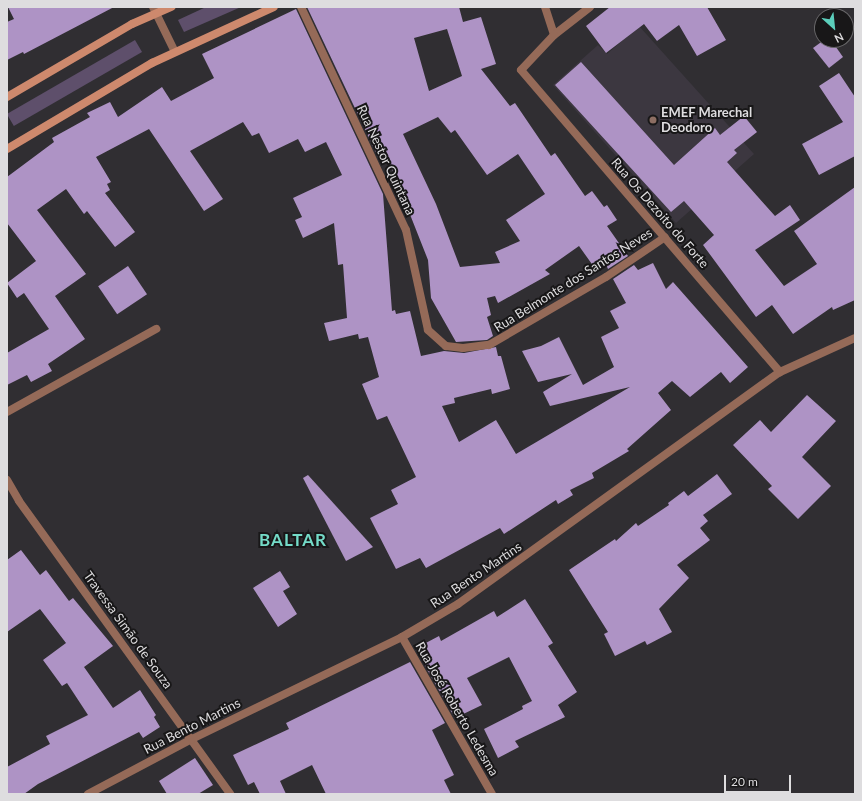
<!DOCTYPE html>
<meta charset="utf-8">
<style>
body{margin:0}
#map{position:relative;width:862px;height:801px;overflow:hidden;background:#302e32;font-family:Lato,sans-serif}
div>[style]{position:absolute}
.built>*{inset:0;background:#3c3740}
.green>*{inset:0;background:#5e4f6b;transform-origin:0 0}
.building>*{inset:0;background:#ae93c5;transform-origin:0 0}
.minor>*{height:8px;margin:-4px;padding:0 4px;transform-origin:4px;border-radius:4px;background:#956a58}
.secondary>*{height:8px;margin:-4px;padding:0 4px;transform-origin:4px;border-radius:4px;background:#ce896d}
.dots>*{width:11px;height:11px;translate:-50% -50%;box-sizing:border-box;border:2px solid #181718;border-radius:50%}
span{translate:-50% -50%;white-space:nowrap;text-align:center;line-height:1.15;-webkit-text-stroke:4px #181718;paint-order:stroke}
.poi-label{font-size:13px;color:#dedddf;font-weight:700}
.left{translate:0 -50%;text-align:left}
.street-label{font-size:13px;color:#dedddf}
.district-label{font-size:17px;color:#74dbc8;font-weight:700;letter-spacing:1px}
.frame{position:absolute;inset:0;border:8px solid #dedddf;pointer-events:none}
.north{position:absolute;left:814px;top:8px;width:40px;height:40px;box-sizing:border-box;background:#181718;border:1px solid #676668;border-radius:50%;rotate:153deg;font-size:11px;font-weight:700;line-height:16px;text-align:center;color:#dedddf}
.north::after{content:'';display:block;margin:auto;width:14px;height:18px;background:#5bcebb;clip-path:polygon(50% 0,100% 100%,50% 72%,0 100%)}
.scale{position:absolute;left:724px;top:775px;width:67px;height:18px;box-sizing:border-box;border:2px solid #dedddf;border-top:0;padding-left:5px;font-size:12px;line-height:14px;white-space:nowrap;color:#dedddf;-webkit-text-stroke:3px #181718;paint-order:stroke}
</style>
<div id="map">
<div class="built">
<i style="clip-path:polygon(639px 26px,754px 154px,676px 223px,553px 85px,598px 45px,607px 54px)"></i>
</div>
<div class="green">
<i style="clip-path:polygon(206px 7px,241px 7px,184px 32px,178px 20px)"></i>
<i style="left:135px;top:40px;width:14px;height:148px;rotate:60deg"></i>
</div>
<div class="building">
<i style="clip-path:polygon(8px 7px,114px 7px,24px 54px,23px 52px,7px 60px,7px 22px,14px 19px)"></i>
<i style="clip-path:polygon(evenodd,307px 7px,459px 7px,463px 22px,481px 17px,496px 64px,481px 69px,510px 106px,515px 103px,551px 156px,555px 153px,585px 196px,592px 191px,604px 207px,607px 205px,617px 220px,607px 226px,628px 256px,608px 269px,604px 260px,594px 267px,579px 246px,545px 270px,550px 274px,498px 303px,495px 296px,487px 298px,491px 315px,487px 317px,493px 336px,487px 340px,456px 342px,431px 298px,428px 260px,379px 136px,380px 161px,307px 7px,447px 29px,462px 76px,429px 91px,414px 38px,447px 29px,307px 7px,438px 117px,451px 133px,455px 130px,487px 175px,518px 154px,545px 194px,506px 220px,520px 241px,495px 252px,500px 263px,460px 267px,436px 204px,403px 134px,438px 117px)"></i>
<i style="clip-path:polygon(610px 7px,707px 7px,726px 40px,697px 56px,679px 25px,657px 41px,644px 24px,606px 53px,586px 26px)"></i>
<i style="clip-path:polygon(296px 9px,383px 194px,392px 311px,395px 310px,396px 314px,410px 311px,421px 356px,444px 351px,464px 353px,496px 347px,498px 356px,501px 356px,510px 389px,492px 394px,491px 389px,454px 398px,455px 403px,442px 406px,459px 442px,496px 420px,516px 454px,630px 387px,550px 406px,543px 392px,572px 374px,538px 382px,522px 351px,541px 346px,559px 337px,583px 385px,614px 367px,601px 337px,619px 328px,610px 311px,626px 303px,613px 279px,634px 265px,638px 270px,653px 263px,666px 289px,673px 282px,748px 367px,730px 383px,721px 372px,690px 397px,672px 381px,658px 393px,671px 410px,627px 449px,629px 451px,592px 473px,594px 478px,570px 490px,573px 495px,558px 504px,556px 500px,504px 534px,500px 528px,426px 568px,420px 558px,396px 569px,370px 518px,398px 504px,391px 490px,416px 477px,387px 416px,377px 420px,362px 384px,379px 377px,368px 337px,359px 339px,358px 334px,329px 341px,324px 323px,347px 318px,343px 264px,338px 265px,334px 223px,303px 238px,295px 220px,302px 217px,293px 198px,342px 175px,326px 142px,305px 152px,298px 139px,269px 153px,259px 133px,252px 136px,243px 122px,190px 151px,223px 199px,204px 211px,149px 129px,96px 157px,111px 182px,107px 184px,110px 190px,105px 193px,135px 232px,115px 247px,87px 211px,84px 214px,66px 189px,37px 210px,86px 274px,55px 296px,85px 339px,48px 364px,52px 371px,31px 382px,27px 375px,7px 385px,7px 353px,49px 329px,24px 293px,17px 298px,7px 283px,36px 261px,7px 223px,7px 177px,54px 142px,52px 138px,90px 117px,87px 113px,110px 102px,118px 117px,162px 87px,171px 101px,214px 78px,202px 54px)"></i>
<i style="clip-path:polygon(824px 40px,831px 40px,843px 57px,829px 68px,813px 48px)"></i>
<i style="clip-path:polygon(581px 62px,674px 165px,715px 128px,720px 135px,744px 116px,757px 132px,734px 150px,737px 153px,727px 162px,775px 216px,790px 205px,800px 220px,755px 250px,784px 286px,817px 264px,794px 231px,855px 187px,855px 300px,833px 310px,832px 307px,793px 334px,772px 305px,756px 317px,703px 245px,714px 235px,684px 201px,671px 212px,555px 85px)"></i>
<i style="clip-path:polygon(839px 73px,855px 97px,855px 156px,819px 175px,802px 144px,843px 122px,819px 86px)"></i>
<i style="left:128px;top:266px;width:34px;height:36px;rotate:56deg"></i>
<i style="clip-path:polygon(807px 395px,836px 421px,802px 457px,831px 486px,798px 519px,768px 489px,772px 486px,733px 445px,760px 420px,771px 432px)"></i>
<i style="clip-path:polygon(717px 474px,732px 494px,703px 515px,708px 521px,700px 528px,710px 540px,677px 565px,689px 578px,659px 609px,672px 632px,647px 645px,645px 641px,615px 656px,604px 634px,608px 632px,569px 570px,615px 539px,616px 541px,636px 523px,638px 526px,669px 505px,668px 503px,684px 491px,688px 496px)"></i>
<i style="clip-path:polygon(308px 475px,373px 547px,346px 561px,303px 478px)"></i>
<i style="clip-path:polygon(21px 550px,40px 575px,46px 570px,69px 601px,73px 598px,113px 646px,84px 667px,113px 708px,140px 690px,156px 715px,154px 717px,160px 727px,143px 738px,139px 732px,38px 784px,24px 794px,7px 794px,7px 767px,50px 744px,46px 736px,88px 715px,67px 683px,62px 686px,43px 660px,66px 643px,40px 609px,7px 632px,7px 560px)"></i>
<i style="clip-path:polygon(280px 571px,290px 587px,283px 591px,297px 614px,278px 627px,253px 588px)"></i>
<i style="clip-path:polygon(525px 599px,553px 643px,548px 646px,577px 692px,558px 705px,565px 717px,515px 741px,519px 747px,498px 758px,484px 729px,523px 709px,522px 706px,532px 701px,509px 657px,467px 678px,482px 705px,455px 718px,420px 657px,427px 654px,422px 645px,439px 636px,441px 641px,494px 611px,497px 617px)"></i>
<i style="clip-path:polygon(410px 662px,445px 723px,432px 730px,454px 775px,444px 780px,451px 794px,326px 794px,312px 765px,280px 781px,286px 794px,260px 794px,254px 782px,248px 785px,233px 755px,289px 729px,286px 723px)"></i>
<i style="clip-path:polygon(195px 758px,213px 785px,198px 794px,167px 794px,159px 781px)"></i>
</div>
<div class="minor">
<i style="left:153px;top:7px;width:50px;rotate:63.9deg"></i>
<i style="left:301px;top:7px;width:246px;rotate:64.8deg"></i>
<i style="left:406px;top:230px;width:102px;rotate:77.6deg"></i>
<i style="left:428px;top:330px;width:24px;rotate:42deg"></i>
<i style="left:446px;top:346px;width:17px;rotate:7deg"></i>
<i style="left:463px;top:348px;width:26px;rotate:-7deg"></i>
<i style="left:489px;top:345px;width:135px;rotate:-30.2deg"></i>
<i style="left:606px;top:277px;width:71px;rotate:-34.1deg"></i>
<i style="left:545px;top:7px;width:29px;rotate:72deg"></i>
<i style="left:590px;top:7px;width:46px;rotate:142.1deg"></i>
<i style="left:554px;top:35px;width:48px;rotate:133.3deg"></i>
<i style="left:521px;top:70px;width:398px;rotate:49.4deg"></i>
<i style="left:7px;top:412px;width:171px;rotate:-29.1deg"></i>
<i style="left:7px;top:480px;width:24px;rotate:60deg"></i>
<i style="left:19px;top:501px;width:361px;rotate:54.2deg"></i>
<i style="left:402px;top:637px;width:181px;rotate:60.2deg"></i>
<i style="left:88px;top:794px;width:118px;rotate:-27.9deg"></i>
<i style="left:192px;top:739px;width:233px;rotate:-25.9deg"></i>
<i style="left:402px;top:637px;width:65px;rotate:-30.5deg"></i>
<i style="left:458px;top:604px;width:397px;rotate:-35.8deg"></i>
<i style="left:780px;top:372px;width:82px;rotate:-24.4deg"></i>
</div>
<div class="secondary">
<i style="left:7px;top:97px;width:145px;rotate:-30.3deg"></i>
<i style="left:132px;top:24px;width:43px;rotate:-23.6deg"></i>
<i style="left:7px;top:149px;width:169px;rotate:-30.7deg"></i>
<i style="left:152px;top:63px;width:134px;rotate:-24.7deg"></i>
</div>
<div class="dots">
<i style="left:653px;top:120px;background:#8d6e63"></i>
</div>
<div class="poi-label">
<span class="left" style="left:661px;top:120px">EMEF Marechal<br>Deodoro</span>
</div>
<div class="street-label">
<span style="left:386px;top:160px;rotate:65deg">Rua Nestor Quintana</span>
<span style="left:660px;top:213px;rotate:49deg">Rua Os Dezoito do Forte</span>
<span style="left:573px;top:280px;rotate:-32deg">Rua Belmonte dos Santos Neves</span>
<span style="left:476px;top:575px;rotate:-34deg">Rua Bento Martins</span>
<span style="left:128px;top:630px;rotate:54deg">Travessa Simão de Souza</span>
<span style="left:457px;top:709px;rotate:60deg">Rua José Roberto Ledesma</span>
<span style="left:192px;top:726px;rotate:-27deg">Rua Bento Martins</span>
</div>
<div class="district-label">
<span style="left:293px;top:540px">BALTAR</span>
</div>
<div class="frame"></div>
<div class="north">N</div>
<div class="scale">20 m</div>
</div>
